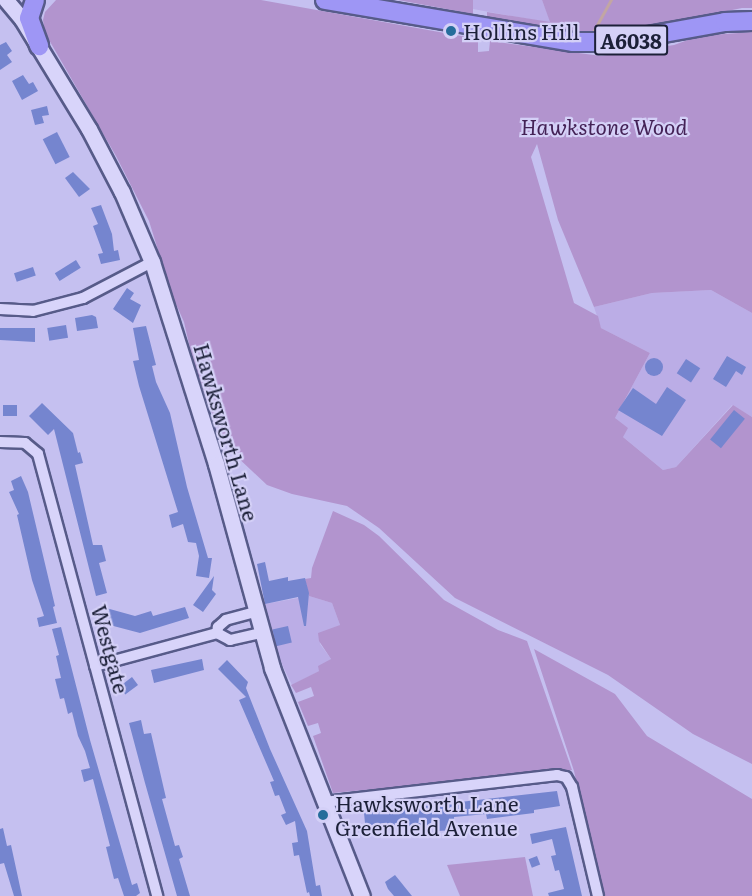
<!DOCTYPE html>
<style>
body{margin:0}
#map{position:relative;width:752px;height:896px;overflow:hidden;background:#c5c0f0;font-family:Literata,serif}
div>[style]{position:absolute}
.farmland>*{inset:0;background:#bbade6}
.green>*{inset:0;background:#b294ce}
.stream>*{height:3px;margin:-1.5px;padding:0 1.5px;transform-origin:1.5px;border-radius:1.5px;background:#c2a6a3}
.building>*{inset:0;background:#7585cf;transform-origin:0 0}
.round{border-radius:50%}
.roads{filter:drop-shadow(2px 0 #575b89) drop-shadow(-2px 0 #575b89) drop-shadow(0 2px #575b89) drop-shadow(0 -2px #575b89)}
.street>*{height:10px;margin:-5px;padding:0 5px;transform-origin:5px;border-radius:5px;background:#d8d4fa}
.secondary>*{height:15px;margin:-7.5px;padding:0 7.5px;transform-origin:7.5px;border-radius:7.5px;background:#d8d4fa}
.primary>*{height:18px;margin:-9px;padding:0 9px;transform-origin:9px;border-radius:9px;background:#9e96f5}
.dots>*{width:16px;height:16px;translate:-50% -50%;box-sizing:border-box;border:3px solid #d4d0f7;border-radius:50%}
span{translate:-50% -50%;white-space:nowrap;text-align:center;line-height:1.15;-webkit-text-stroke:4.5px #d4d0f7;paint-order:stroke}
.shield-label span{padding:2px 4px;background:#d4d0f7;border:2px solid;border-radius:4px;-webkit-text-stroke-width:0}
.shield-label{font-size:20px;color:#1c2038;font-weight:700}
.poi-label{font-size:21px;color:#1c2038}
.left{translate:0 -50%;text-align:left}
.park-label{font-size:21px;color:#442256;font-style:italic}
.street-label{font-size:21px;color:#1c2038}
</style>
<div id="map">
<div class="farmland">
<i style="clip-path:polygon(473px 0,542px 0,551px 23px,473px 9px)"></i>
<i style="clip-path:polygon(711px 290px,752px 313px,752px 417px,732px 405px,676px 467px,663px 470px,622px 436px,615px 418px,650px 353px,601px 328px,594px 307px,652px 293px)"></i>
<i style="clip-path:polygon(309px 596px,332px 603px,340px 625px,321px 640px,320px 644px,331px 659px,319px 671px,292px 685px,279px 658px,265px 604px)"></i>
</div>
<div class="green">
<i style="clip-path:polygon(56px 0,261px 0,478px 39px,478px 52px,489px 51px,490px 41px,601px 56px,674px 45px,710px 32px,711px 35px,752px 32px,752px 313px,711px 290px,652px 293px,594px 307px,558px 220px,537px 144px,531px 157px,574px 303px,598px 316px,601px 328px,650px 353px,615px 418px,628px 428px,623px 437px,663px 470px,676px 467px,733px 405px,752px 417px,752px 764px,693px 734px,608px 675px,455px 598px,379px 528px,347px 506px,292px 494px,267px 485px,234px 454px,217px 426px,195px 370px,184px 322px,172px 295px,149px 221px,116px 156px,45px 33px,43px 20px,45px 12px)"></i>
<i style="clip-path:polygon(398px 0,473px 0,473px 14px)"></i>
<i style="clip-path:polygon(542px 0,752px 0,752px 8px,742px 8px,614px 34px,572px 34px,487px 17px,487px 12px,550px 22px)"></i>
<i style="clip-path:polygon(333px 511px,364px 525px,379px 536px,444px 600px,498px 630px,527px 641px,572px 770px,333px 793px,313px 736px,321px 733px,318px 723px,308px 726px,298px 702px,314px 696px,311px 687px,296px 693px,291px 685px,319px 671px,318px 666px,331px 659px,319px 641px,318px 633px,340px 625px,332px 603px,309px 596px,305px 579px,311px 578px,312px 568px)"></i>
<i style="clip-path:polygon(534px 649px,615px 694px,647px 736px,752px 799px,752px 896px,602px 896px,574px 771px)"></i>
<i style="clip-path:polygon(525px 857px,533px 896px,460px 896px,447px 865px)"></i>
</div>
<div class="stream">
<i style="left:593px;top:32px;width:37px;rotate:-61deg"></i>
</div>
<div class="building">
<i style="clip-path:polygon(6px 42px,12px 51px,7px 55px,12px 62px,0 70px,0 45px)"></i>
<i style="clip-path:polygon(23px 75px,29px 84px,33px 82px,38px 91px,22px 100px,12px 81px)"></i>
<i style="clip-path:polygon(47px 106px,49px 115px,42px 116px,44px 123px,35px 125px,31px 110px)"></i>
<i style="left:57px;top:132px;width:28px;height:16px;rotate:63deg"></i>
<i style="clip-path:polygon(73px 172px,90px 189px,79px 197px,65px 178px)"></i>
<i style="clip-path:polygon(101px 205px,112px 234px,114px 251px,118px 250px,120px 260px,101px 264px,98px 254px,103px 253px,93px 226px,98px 224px,91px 208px)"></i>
<i style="left:76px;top:260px;width:9px;height:25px;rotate:58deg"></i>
<i style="left:33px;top:267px;width:9px;height:20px;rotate:72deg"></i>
<i style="clip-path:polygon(127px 288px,134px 293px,130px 299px,141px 305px,133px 323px,113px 309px)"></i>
<i style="clip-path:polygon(92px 315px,96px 317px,98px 328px,77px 331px,75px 318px)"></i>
<i style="left:66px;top:325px;width:13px;height:19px;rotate:81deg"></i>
<i style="clip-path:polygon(146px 326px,156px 365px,152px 366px,156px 382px,170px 413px,187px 487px,208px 558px,212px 558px,209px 578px,196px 576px,199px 556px,196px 543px,188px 542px,183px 524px,172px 528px,169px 515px,178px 512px,139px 386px,133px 361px,139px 360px,133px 328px)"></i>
<i style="clip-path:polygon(0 328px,35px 328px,35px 342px,0 340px)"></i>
<i style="clip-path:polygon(727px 356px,746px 367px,742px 375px,736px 371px,726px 387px,713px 379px)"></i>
<i class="round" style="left:645px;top:358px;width:18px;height:18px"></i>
<i style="left:686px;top:359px;width:17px;height:17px;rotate:33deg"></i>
<i style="clip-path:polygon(667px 387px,686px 400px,662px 436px,618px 410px,633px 388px,656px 404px)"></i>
<i style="clip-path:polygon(42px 403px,73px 433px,78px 453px,80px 452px,83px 463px,75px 465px,93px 545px,102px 545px,106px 561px,99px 563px,107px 593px,96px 596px,54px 429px,48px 435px,29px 416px)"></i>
<i style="left:3px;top:405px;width:14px;height:11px"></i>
<i style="left:734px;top:410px;width:14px;height:38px;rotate:39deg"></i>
<i style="clip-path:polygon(21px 476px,28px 492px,55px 606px,53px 607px,57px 623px,39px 627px,37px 618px,44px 616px,32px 580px,17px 515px,19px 514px,9px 492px,14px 490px,11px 481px)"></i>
<i style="clip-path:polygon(265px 562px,269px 581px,288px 577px,288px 581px,305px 578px,309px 593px,306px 626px,304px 626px,298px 597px,265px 604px,257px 564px)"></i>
<i style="clip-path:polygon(214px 576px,212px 590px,216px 594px,203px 612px,193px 605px)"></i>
<i style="clip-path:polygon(185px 607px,189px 618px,140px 633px,102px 623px,106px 608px,135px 616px,151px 611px,153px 616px)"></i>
<i style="left:288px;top:626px;width:17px;height:16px;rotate:77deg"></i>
<i style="clip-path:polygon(61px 627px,90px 740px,132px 885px,137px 883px,140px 893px,136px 896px,124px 896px,118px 878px,114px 879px,106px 847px,110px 846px,93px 779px,84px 782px,81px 770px,90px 768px,85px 751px,78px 736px,72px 712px,68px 714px,64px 698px,60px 699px,55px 679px,61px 678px,56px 656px,59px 655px,52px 629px)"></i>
<i style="clip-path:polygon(202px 659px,204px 670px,154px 683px,151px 670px)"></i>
<i style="clip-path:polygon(227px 660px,248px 682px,246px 688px,270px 749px,307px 831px,316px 886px,320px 885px,322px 896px,310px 896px,309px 892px,307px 893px,299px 855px,294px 856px,292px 843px,298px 842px,295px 821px,286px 825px,281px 815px,286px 813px,279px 795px,275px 796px,270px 782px,274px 781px,239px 700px,246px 697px,218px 669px)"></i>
<i style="left:132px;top:677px;width:10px;height:16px;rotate:53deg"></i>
<i style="clip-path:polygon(141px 720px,144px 734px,151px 733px,166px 798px,162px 799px,175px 846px,179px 845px,183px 857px,179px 859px,190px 896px,177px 896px,145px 783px,129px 723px)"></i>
<i style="clip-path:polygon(557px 791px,560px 806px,534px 810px,534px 813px,487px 819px,486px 814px,454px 817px,455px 830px,437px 831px,437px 827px,415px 829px,415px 825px,366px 833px,364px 813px)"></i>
<i style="clip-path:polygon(566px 827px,582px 896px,549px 896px,548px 893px,564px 889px,559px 870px,555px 871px,551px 856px,556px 855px,552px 839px,532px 844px,530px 834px)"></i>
<i style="clip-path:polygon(3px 828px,7px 846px,11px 845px,22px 896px,14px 896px,4px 863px,0 864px,0 829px)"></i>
<i style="left:537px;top:856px;width:9px;height:9px;rotate:69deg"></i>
<i style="clip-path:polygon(395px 875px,412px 896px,394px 896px,388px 889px,385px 882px)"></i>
</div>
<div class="roads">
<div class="street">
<i style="left:0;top:309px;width:33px;rotate:3deg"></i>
<i style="left:33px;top:311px;width:52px;rotate:-14.6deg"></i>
<i style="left:83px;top:298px;width:78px;rotate:-27.6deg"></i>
<i style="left:0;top:442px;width:25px;rotate:2deg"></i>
<i style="left:25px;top:443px;width:17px;rotate:40deg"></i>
<i style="left:38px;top:454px;width:458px;rotate:74.9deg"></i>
<i style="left:255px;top:612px;width:30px;rotate:165deg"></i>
<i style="left:226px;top:620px;width:11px;rotate:139deg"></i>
<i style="left:218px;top:627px;width:6px;rotate:99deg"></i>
<i style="left:217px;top:633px;width:15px;rotate:28deg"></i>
<i style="left:230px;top:640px;width:32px;rotate:-13deg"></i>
<i style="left:95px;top:666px;width:126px;rotate:-15.1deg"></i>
<i style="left:324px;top:802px;width:235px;rotate:-6.6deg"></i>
<i style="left:557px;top:775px;width:9px;rotate:13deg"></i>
<i style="left:566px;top:777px;width:12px;rotate:59deg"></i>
<i style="left:572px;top:787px;width:112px;rotate:76.6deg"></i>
</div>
<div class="secondary">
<i style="left:6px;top:0;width:25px;rotate:50deg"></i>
<i style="left:22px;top:19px;width:129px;rotate:58.7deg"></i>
<i style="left:89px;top:129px;width:71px;rotate:62.4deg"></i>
<i style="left:122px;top:192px;width:76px;rotate:66.8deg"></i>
<i style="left:152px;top:262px;width:212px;rotate:72.4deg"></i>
<i style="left:216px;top:464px;width:212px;rotate:74.6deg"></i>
<i style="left:272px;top:668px;width:245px;rotate:68.5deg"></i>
</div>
<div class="primary">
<i style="left:35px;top:0;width:19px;rotate:108deg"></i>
<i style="left:29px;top:18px;width:30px;rotate:70deg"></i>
<i style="left:325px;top:0;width:252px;rotate:9.6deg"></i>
<i style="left:573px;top:42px;width:41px"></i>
<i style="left:614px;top:42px;width:113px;rotate:-10.2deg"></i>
<i style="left:725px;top:22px;width:27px;rotate:-2deg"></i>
</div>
</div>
<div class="dots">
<i style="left:451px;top:31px;background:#256d9b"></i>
<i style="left:323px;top:815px;background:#256d9b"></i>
</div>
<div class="shield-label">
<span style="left:631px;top:40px">A6038</span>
</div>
<div class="poi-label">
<span class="left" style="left:463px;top:31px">Hollins Hill</span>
<span class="left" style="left:335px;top:815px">Hawksworth Lane<br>Greenfield Avenue</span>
</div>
<div class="park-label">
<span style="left:604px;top:126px">Hawkstone Wood</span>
</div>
<div class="street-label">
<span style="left:227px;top:432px;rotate:74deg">Hawksworth Lane</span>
<span style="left:111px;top:649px;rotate:75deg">Westgate</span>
</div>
</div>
